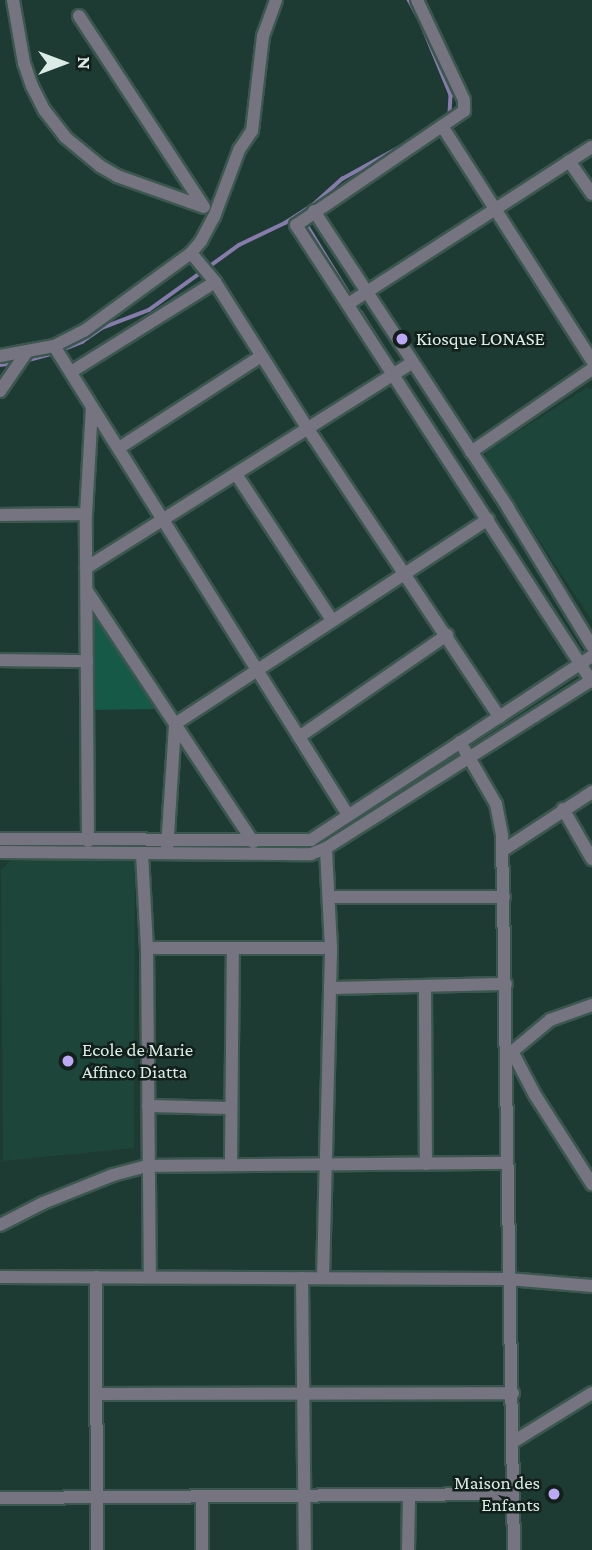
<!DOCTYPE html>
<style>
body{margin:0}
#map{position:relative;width:592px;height:1550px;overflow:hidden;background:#1d3b32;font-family:"Crimson Pro",serif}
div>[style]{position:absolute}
.built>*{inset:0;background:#1d4539}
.green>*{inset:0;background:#175947}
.stream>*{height:3.5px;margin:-1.75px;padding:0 1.75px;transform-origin:1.75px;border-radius:1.75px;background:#877bac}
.roads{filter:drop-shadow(2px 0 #3b574f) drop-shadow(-2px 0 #3b574f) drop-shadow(0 2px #3b574f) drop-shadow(0 -2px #3b574f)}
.minor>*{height:12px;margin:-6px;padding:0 6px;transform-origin:6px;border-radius:6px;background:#767480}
.dots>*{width:19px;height:19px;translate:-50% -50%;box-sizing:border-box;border:4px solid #121f1b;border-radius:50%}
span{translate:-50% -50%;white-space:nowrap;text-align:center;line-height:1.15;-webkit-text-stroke:5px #121f1b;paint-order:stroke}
.poi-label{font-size:19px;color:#dbece6}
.left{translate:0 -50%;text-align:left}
.right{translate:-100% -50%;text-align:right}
.north{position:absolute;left:28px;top:28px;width:70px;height:70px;-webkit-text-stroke:5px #121f1b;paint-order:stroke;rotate:90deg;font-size:19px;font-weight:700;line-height:28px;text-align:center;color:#dbece6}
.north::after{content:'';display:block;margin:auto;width:24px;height:32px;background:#dbece6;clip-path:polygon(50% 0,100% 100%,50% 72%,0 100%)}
</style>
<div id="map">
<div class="built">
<i style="clip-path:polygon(586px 388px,592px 389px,592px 621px,486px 459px,486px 452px)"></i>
<i style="clip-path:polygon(135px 859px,134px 1148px,3px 1161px,1px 870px,10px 861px)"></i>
</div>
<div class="green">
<i style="clip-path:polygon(94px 606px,155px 709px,92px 710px)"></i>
</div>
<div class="stream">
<i style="left:409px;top:0;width:18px;rotate:61deg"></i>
<i style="left:423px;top:27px;width:74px;rotate:67.6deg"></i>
<i style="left:451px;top:95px;width:19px;rotate:93deg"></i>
<i style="left:305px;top:222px;width:82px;rotate:58.4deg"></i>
<i style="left:361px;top:312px;width:57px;rotate:58deg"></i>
<i style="left:62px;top:350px;width:22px;rotate:-22deg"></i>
<i style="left:82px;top:342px;width:24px;rotate:-35deg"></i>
<i style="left:102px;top:328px;width:50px;rotate:-21deg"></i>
<i style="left:149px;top:310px;width:111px;rotate:-35.8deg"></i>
<i style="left:239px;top:245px;width:51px;rotate:-25.6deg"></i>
<i style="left:285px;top:223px;width:35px;rotate:-33deg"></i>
<i style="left:314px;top:204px;width:38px;rotate:-42deg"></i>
<i style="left:342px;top:179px;width:64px;rotate:-29deg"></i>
<i style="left:25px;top:361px;width:31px;rotate:-15deg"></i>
<i style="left:0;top:365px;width:14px;rotate:-8deg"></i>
<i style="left:405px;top:381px;width:89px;rotate:57.4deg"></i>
</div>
<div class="roads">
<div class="minor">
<i style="left:13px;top:0;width:64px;rotate:80.1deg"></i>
<i style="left:24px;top:63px;width:24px;rotate:71deg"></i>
<i style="left:32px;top:86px;width:28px;rotate:63deg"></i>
<i style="left:45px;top:111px;width:33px;rotate:52deg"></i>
<i style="left:65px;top:137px;width:45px;rotate:39.6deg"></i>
<i style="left:100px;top:166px;width:20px;rotate:30deg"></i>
<i style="left:117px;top:176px;width:92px;rotate:19.6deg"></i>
<i style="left:417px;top:0;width:110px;rotate:64.8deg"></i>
<i style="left:464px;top:100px;width:11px;rotate:90deg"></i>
<i style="left:464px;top:111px;width:203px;rotate:145.8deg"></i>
<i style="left:296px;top:225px;width:544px;rotate:57.07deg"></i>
<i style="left:79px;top:16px;width:228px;rotate:56.8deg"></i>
<i style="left:442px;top:126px;width:279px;rotate:57.4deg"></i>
<i style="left:569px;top:161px;width:40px;rotate:55.1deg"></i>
<i style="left:314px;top:211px;width:355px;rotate:56.8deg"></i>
<i style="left:508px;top:508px;width:162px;rotate:58.7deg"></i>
<i style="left:191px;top:253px;width:38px;rotate:50deg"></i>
<i style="left:215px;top:282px;width:174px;rotate:57.7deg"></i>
<i style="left:308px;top:429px;width:346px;rotate:56.4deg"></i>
<i style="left:348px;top:304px;width:290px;rotate:-32.8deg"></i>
<i style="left:54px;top:346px;width:554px;rotate:57.92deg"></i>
<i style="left:0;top:356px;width:55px;rotate:-10.5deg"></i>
<i style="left:54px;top:346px;width:34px;rotate:-27deg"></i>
<i style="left:84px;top:331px;width:132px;rotate:-36.1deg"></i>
<i style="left:191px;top:253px;width:16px;rotate:-50deg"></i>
<i style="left:201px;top:241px;width:27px;rotate:-62deg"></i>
<i style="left:214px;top:217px;width:72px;rotate:-69.5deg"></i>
<i style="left:239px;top:150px;width:23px;rotate:-56deg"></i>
<i style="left:252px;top:131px;width:96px;rotate:-83.4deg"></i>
<i style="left:263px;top:36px;width:38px;rotate:-70deg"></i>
<i style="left:71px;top:372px;width:170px;rotate:-32deg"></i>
<i style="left:0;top:391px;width:46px;rotate:-55.6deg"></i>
<i style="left:119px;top:448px;width:169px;rotate:-32.9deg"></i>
<i style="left:471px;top:452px;width:147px;rotate:-34.4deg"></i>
<i style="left:236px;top:474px;width:175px;rotate:56.7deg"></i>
<i style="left:0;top:515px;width:86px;rotate:-0.7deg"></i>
<i style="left:86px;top:568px;width:385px;rotate:-32.2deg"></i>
<i style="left:87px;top:591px;width:301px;rotate:56.5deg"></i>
<i style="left:0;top:660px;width:87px;rotate:0.7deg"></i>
<i style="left:299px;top:737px;width:180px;rotate:-34.6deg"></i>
<i style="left:460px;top:742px;width:72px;rotate:59.9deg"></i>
<i style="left:496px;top:804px;width:33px;rotate:79deg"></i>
<i style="left:502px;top:836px;width:714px;rotate:89.04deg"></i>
<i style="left:563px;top:809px;width:58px;rotate:59.9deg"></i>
<i style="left:0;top:839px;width:311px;rotate:0.2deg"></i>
<i style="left:311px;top:840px;width:336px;rotate:-33.2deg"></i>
<i style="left:88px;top:841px;width:327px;rotate:-90.4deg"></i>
<i style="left:86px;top:514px;width:107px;rotate:-86.8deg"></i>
<i style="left:167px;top:849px;width:125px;rotate:-86.3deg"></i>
<i style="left:175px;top:724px;width:374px;rotate:-33.2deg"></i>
<i style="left:502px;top:851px;width:108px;rotate:-33.2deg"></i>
<i style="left:0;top:852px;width:311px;rotate:0.4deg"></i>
<i style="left:311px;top:854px;width:16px;rotate:-22deg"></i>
<i style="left:326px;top:848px;width:315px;rotate:-32.3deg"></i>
<i style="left:142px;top:853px;width:95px;rotate:87deg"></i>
<i style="left:147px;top:948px;width:329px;rotate:89.5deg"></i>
<i style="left:329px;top:897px;width:175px"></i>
<i style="left:147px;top:948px;width:184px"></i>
<i style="left:425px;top:986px;width:178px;rotate:89.7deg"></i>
<i style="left:330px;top:988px;width:176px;rotate:-1.3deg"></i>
<i style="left:513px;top:1053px;width:47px;rotate:62.4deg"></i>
<i style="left:535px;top:1095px;width:106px;rotate:57.4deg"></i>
<i style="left:507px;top:1056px;width:56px;rotate:-39.9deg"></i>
<i style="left:550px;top:1020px;width:45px;rotate:-19.7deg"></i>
<i style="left:148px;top:1106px;width:82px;rotate:1.4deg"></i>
<i style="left:231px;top:1163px;width:215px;rotate:-89.5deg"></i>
<i style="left:0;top:1225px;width:48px;rotate:-27.1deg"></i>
<i style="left:43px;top:1203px;width:75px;rotate:-21.8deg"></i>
<i style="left:113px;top:1175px;width:35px;rotate:-15deg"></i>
<i style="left:147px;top:1166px;width:360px;rotate:-0.5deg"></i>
<i style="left:0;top:1277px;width:508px;rotate:0.23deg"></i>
<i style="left:508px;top:1279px;width:84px;rotate:4.8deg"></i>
<i style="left:96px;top:1277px;width:273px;rotate:89.8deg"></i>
<i style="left:302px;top:1278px;width:272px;rotate:89.4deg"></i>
<i style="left:323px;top:1278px;width:330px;rotate:-88.6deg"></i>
<i style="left:331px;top:948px;width:100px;rotate:-92.9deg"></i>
<i style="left:97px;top:1394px;width:416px;rotate:-0.1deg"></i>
<i style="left:513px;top:1442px;width:93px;rotate:-31.8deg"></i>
<i style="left:0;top:1498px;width:512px;rotate:-0.45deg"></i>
<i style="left:202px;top:1550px;width:52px;rotate:-90deg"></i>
<i style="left:408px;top:1550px;width:53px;rotate:-88.9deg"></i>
</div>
</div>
<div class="dots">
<i style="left:402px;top:339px;background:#bca9f5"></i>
<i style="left:68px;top:1061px;background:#bca9f5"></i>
<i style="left:554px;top:1494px;background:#bca9f5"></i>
</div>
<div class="poi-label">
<span class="left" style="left:416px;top:339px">Kiosque LONASE</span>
<span class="left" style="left:82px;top:1061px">Ecole de Marie<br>Affinco Diatta</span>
<span class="right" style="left:540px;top:1494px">Maison des<br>Enfants</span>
</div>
<div class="north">N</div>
</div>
